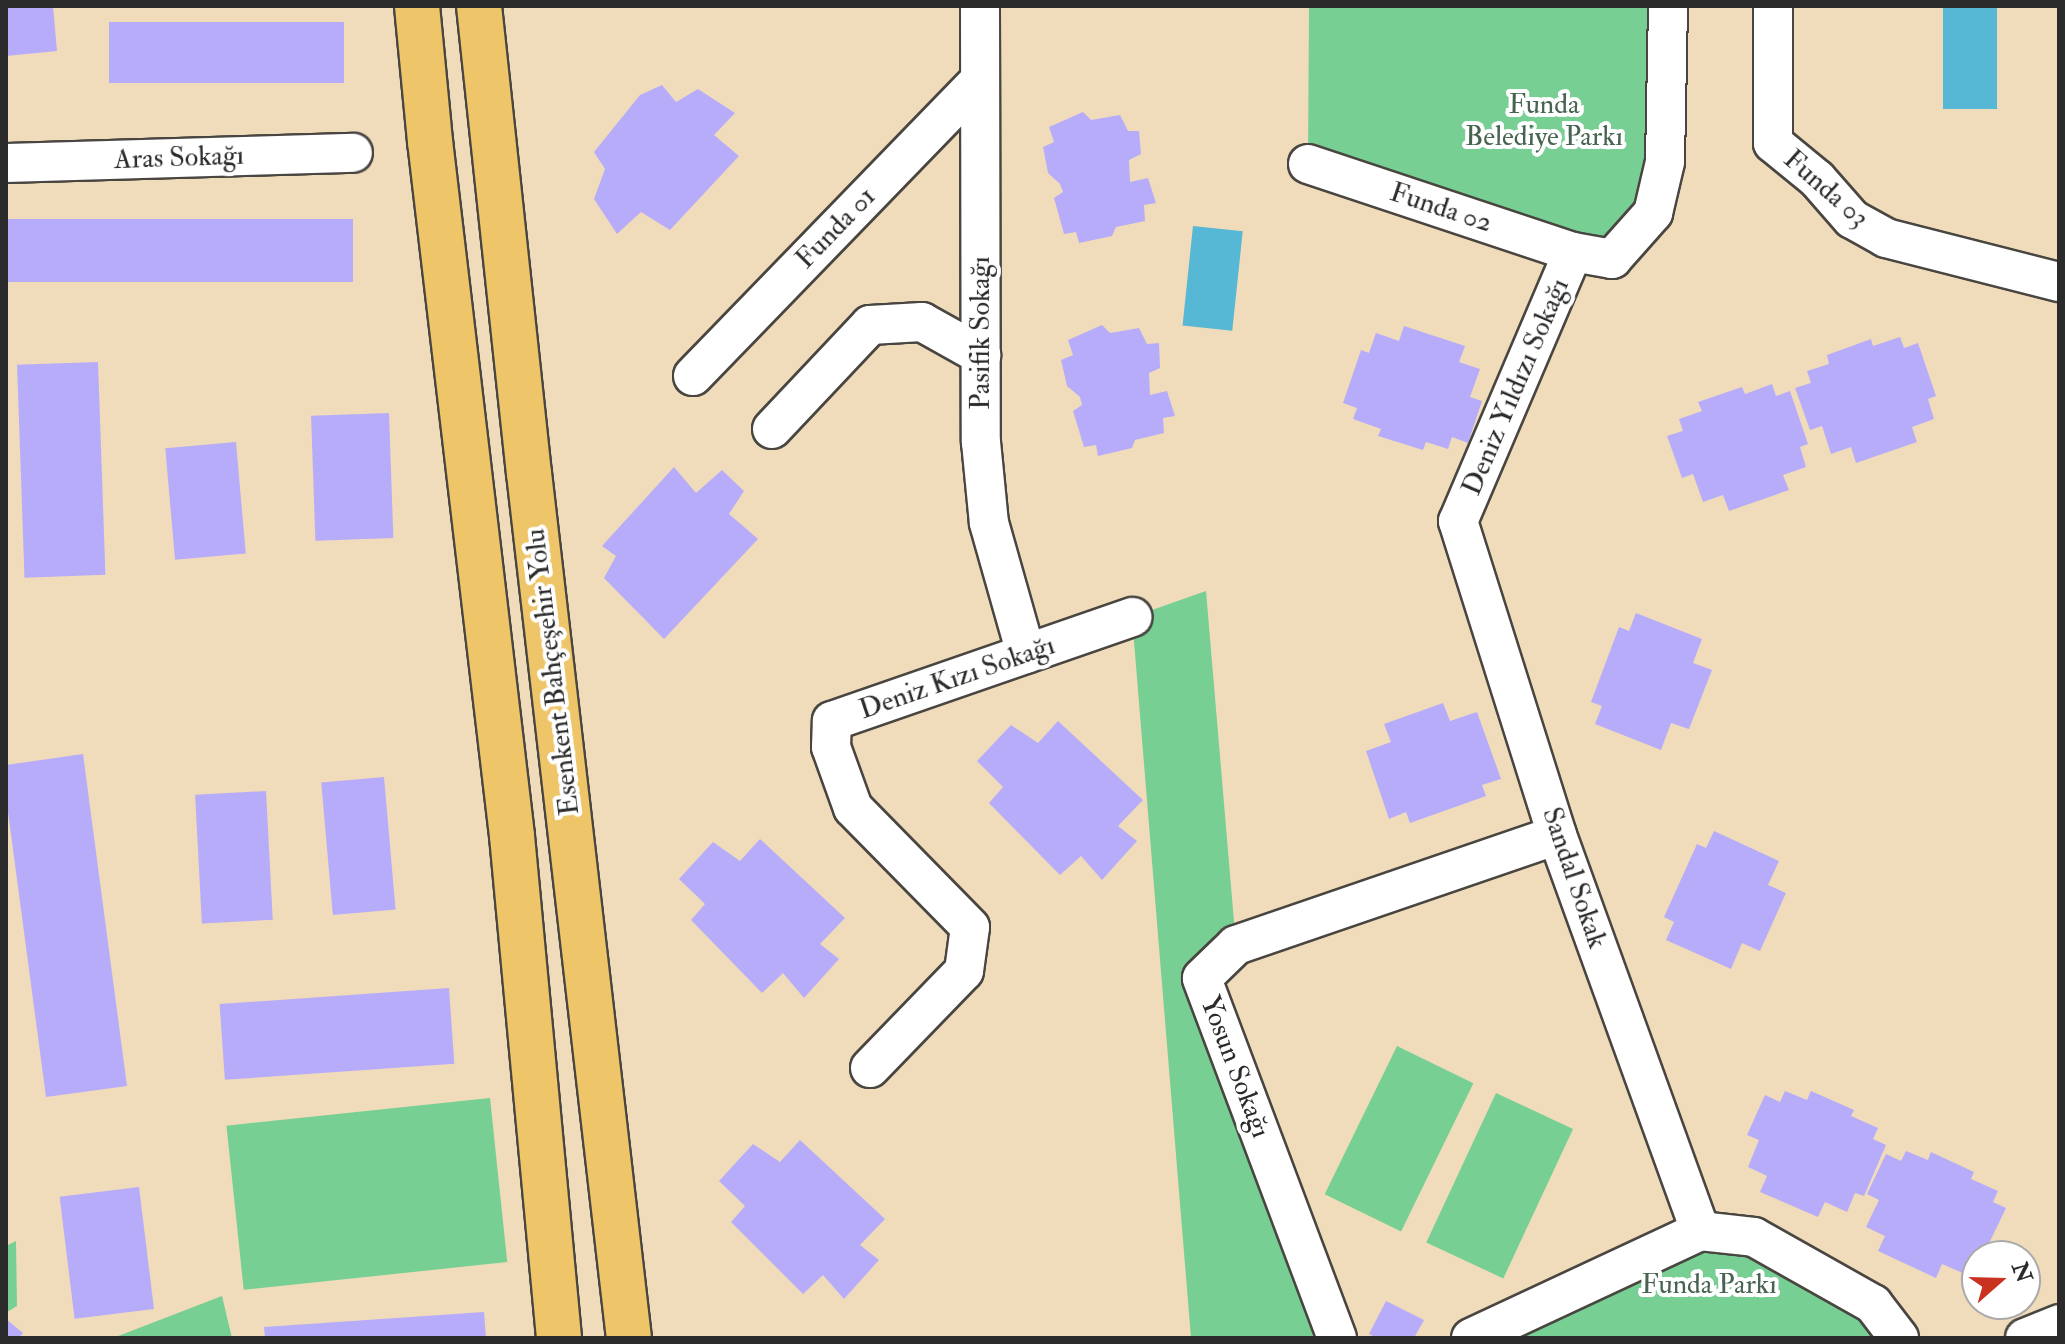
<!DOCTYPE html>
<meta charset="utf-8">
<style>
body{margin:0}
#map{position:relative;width:2065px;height:1344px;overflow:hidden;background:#f0dcbb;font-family:"IM FELL Double Pica",serif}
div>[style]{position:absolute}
.green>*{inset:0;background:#77cf94;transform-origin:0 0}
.water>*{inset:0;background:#56b8d4;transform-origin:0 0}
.building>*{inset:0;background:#b7acf9;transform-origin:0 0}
.roads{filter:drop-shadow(2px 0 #494641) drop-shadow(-2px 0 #494641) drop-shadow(0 2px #494641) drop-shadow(0 -2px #494641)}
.minor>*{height:38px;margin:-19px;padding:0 19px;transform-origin:19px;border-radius:19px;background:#fff}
.primary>*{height:44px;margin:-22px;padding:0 22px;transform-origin:22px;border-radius:22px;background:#eec569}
span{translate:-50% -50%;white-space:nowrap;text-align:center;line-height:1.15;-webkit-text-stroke:8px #fff;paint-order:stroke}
.park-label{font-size:28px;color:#466450}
.street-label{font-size:28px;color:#2b2b2b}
.frame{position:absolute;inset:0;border:8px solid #2b2b2b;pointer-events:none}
.north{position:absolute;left:1961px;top:1240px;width:80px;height:80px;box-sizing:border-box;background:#fff;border:2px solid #aaa;border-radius:50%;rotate:70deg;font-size:22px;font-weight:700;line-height:32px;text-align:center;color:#2b2b2b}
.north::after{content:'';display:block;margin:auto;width:28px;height:36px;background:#c8321e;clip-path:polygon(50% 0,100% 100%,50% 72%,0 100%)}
</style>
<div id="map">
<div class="green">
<i style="clip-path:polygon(1309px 6px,1668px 6px,1665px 162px,1612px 259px,1308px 164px)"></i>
<i style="clip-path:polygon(1206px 591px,1236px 945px,1202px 979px,1337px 1338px,1191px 1338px,1132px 617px)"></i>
<i style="left:1397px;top:1046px;width:85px;height:165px;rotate:26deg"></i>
<i style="left:1496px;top:1093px;width:85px;height:165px;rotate:25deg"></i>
<i style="left:490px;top:1098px;width:165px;height:265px;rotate:84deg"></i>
<i style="clip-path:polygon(1700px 1231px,1754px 1237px,1899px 1338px,1471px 1338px)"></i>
<i style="clip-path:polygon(16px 1241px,17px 1306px,7px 1312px,6px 1246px)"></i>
<i style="clip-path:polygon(222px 1296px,232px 1338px,113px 1338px)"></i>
</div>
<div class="water">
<i style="left:1943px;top:6px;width:54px;height:103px"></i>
<i style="left:1193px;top:226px;width:50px;height:100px;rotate:6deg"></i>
</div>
<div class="building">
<i style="clip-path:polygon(6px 6px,53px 6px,57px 51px,6px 56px)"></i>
<i style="left:344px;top:22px;width:61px;height:235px;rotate:90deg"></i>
<i style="clip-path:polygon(662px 85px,676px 102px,698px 89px,735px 113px,714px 135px,739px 156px,670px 230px,641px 212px,617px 234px,594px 199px,605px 169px,594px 152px,640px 95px)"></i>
<i style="clip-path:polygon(1083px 112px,1091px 120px,1120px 115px,1128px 131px,1139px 131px,1141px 154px,1129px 160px,1130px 182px,1148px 178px,1156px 203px,1144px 205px,1145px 221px,1116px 227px,1112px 236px,1079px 243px,1076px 232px,1064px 234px,1054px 198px,1063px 192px,1060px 184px,1048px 173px,1043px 147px,1054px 142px,1049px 127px)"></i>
<i style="left:353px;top:219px;width:63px;height:347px;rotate:90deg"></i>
<i style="clip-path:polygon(1102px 325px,1110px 333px,1139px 328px,1147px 344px,1159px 343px,1160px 368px,1149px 373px,1150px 395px,1167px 391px,1175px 416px,1163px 418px,1164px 433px,1135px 440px,1132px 448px,1098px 456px,1096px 445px,1084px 447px,1073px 411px,1082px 405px,1080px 397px,1067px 386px,1061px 360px,1073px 355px,1068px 340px)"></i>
<i style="clip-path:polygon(1404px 326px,1465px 346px,1459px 362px,1480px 369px,1470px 397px,1482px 401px,1468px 443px,1452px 437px,1448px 449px,1426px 442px,1423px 450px,1378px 436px,1381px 429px,1353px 419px,1357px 408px,1343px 403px,1361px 350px,1369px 353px,1376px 333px,1399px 341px)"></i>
<i style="clip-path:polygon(1900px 337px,1904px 348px,1918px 343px,1936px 396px,1928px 399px,1934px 419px,1912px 427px,1917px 442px,1856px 463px,1851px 447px,1831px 454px,1822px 426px,1810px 430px,1795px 388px,1811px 383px,1807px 371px,1829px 364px,1827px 355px,1871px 339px,1873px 346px)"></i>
<i style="left:98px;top:362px;width:213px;height:81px;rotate:88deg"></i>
<i style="clip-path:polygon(1772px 384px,1776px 396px,1790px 391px,1808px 444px,1800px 447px,1806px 467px,1783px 475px,1789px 490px,1729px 511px,1723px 495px,1703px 502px,1693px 474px,1682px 478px,1667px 436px,1683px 431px,1679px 419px,1702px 411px,1698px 402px,1742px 387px,1745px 394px)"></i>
<i style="left:389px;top:413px;width:125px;height:78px;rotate:88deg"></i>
<i style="left:236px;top:442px;width:112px;height:71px;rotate:85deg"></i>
<i style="clip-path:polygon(674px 467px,696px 493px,722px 470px,744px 491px,729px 514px,758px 539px,664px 639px,604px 578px,616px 556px,602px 546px)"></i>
<i style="clip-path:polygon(1636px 613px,1702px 639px,1693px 663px,1712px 670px,1689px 729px,1671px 723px,1661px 750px,1595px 724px,1602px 706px,1591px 702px,1619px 627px,1629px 631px)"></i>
<i style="clip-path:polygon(1443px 703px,1450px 721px,1477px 712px,1501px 779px,1482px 785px,1486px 796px,1410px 823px,1406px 812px,1389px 819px,1366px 751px,1391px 742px,1384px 724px)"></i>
<i style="clip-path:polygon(1058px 721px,1143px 800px,1118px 826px,1137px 841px,1102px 880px,1081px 856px,1060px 875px,989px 803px,1003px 787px,977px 761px,1011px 725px,1038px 743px)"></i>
<i style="clip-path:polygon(83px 754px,127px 1086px,46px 1097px,6px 797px,6px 765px)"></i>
<i style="left:384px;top:777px;width:133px;height:63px;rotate:85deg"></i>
<i style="left:266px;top:791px;width:129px;height:71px;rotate:87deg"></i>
<i style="clip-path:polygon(1714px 831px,1779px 861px,1768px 885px,1786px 893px,1760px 951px,1742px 943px,1731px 969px,1666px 940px,1674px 922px,1664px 917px,1697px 844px,1706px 848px)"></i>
<i style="clip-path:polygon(760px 839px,845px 918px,820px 944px,839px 959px,804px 998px,783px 973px,762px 993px,691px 920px,705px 904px,679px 879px,713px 842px,740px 861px)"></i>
<i style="left:449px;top:988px;width:76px;height:230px;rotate:86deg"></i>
<i style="clip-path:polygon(1785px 1091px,1807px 1100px,1811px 1091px,1854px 1110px,1851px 1116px,1878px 1128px,1873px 1139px,1886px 1145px,1864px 1196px,1855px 1193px,1847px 1212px,1825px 1202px,1818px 1217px,1760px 1192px,1767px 1176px,1748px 1167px,1759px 1140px,1747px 1135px,1765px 1095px,1780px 1102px)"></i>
<i style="clip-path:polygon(800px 1140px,885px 1219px,860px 1245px,879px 1260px,844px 1299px,823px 1275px,803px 1294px,731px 1222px,745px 1206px,719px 1181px,753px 1144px,780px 1162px)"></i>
<i style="clip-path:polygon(1906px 1151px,1928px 1160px,1931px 1152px,1974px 1172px,1971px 1179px,1998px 1191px,1993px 1202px,2006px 1208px,1983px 1256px,1973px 1255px,1965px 1274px,1942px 1264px,1936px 1278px,1878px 1251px,1885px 1236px,1866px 1227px,1879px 1200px,1867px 1194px,1886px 1154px,1901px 1161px)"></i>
<i style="left:139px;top:1187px;width:123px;height:80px;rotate:83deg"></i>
<i style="clip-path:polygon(1386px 1301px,1424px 1320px,1414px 1338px,1377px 1338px,1369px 1334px)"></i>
<i style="clip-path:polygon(484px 1312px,486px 1338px,265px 1338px,264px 1327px)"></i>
<i style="clip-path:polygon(6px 1319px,23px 1333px,19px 1338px,6px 1338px)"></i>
</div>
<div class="roads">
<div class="minor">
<i style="left:980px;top:6px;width:436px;rotate:89.9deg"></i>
<i style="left:981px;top:442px;width:81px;rotate:84.4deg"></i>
<i style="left:989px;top:523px;width:136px;rotate:74.2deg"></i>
<i style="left:1773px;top:6px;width:137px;rotate:90deg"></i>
<i style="left:1773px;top:143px;width:57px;rotate:39.3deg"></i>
<i style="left:1817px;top:179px;width:53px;rotate:48.8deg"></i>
<i style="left:1852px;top:219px;width:39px;rotate:29deg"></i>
<i style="left:1886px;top:238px;width:179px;rotate:14.3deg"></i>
<i style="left:6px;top:163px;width:347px;rotate:-1.7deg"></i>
<i style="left:1308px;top:164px;width:279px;rotate:18.4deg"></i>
<i style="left:1573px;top:252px;width:40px;rotate:10deg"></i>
<i style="left:1612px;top:259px;width:62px;rotate:-48.3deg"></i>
<i style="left:1653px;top:213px;width:52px;rotate:-76.8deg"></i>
<i style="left:1665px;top:162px;width:156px;rotate:-88.9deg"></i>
<i style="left:1573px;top:252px;width:293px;rotate:113.1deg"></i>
<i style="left:1458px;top:521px;width:329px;rotate:72.5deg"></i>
<i style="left:1557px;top:835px;width:421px;rotate:70.1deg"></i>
<i style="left:693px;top:376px;width:412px;rotate:-45.9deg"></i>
<i style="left:772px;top:429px;width:143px;rotate:-46.7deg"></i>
<i style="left:870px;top:325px;width:52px;rotate:-3.3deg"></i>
<i style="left:922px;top:322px;width:68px;rotate:29.2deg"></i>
<i style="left:870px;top:1068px;width:135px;rotate:-45.9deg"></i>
<i style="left:964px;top:971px;width:44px;rotate:-82.2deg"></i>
<i style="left:970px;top:927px;width:167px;rotate:-134.5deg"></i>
<i style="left:853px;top:808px;width:65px;rotate:-109.8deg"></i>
<i style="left:831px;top:747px;width:26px;rotate:-88deg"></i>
<i style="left:832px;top:721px;width:318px;rotate:-19.1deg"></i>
<i style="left:1337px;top:1338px;width:384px;rotate:-110.6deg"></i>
<i style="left:1202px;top:978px;width:47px;rotate:-44.1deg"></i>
<i style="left:1236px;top:945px;width:339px;rotate:-18.9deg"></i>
<i style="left:1471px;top:1338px;width:253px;rotate:-25deg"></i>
<i style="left:1700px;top:1231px;width:54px;rotate:6.3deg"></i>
<i style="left:1754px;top:1237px;width:137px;rotate:29.4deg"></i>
<i style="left:1873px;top:1304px;width:43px;rotate:52.6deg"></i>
<i style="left:2025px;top:1338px;width:37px;rotate:-22deg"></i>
</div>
<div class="primary">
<i style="left:417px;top:6px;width:136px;rotate:84.5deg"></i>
<i style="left:430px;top:141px;width:700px;rotate:83.27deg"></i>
<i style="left:512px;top:836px;width:504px;rotate:84.65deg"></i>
<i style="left:479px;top:6px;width:470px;rotate:83.9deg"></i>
<i style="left:529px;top:473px;width:871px;rotate:83.41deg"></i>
</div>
</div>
<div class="park-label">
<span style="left:1544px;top:121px">Funda<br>Belediye Parkı</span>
<span style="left:1709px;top:1285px">Funda Parkı</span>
</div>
<div class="street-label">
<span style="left:179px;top:158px;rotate:-2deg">Aras Sokağı</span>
<span style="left:1826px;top:189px;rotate:41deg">Funda 03</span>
<span style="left:1441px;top:208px;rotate:18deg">Funda 02</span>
<span style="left:836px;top:228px;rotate:-46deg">Funda 01</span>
<span style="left:981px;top:333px;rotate:-90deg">Pasifik Sokağı</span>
<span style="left:1516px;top:387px;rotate:-67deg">Deniz Yıldızı Sokağı</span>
<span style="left:553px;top:672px;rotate:-97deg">Esenkent Bahçeşehir Yolu</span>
<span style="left:957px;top:678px;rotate:-19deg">Deniz Kızı Sokağı</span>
<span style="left:1574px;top:878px;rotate:71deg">Sandal Sokak</span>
<span style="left:1235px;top:1067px;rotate:69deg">Yosun Sokağı</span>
</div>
<div class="frame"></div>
<div class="north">N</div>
</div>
